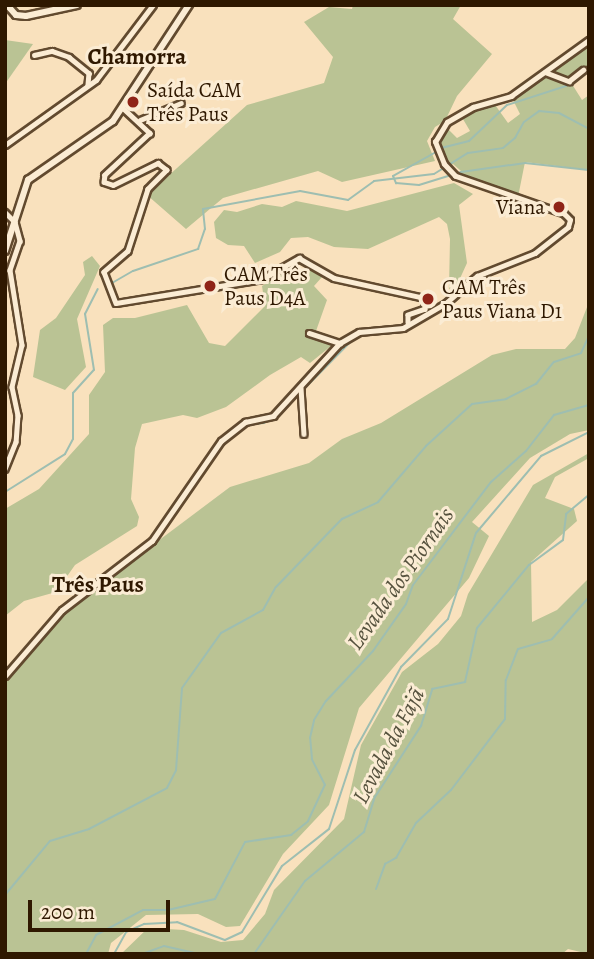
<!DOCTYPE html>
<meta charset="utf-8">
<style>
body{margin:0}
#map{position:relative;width:594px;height:959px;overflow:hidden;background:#f9e1bd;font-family:Alegreya,serif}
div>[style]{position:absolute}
.green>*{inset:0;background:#bac394}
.stream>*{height:2px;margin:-1px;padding:0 1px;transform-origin:1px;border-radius:1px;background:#9ebeb1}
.roads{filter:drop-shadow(2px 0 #624a2f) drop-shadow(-2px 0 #624a2f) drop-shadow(0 2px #624a2f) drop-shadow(0 -2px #624a2f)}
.minor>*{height:4.5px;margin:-2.25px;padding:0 2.25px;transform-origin:2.25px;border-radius:2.25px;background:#fbecd4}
.secondary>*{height:6px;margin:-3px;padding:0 3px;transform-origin:3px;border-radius:3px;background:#fbecd4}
.dots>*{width:19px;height:19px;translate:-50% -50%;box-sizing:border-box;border:4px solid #fbecd4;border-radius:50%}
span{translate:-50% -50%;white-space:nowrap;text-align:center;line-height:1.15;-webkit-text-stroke:6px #fbecd4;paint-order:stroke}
.poi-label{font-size:21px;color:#2f1800}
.left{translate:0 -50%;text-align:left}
.right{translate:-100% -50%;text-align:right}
.neighbourhood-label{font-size:23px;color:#2f1800;font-weight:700}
.water-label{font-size:23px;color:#56523e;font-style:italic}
.frame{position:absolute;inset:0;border:7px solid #2f1800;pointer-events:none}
.scale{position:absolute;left:28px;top:900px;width:142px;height:32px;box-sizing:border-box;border:4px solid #2f1800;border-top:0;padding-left:9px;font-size:21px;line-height:24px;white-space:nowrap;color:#2f1800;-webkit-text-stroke:5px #fbecd4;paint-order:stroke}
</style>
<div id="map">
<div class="green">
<i style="clip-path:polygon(353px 5px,461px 5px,453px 19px,492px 54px,457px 96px,445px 121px,435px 127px,427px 141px,435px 161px,342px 182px,318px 171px,223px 198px,186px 229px,147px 195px,247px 105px,324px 83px,333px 57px,304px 22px,329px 7px,352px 9px)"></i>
<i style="clip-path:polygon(5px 40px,33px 44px,5px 84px)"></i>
<i style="clip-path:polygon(589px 40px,589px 65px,570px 81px,582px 100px,589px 95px,589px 170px,525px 162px,518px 197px,458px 177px,461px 171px,453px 164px,448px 168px,435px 138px,444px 125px,457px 138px,470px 131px,460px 114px,493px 102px,508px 123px,520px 114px,511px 96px)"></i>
<i style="clip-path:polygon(454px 183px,473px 194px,459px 205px,467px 263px,457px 285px,449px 289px,450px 239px,447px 224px,439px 217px,368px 249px,334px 247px,308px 237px,291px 238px,280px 252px,255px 263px,244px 246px,228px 245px,216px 238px,214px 222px,224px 210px,237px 212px,262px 204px,282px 207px,296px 201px,347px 211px)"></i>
<i style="clip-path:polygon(92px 256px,100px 266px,77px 319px,86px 367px,65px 390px,33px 377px,40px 330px,56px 318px,85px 275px,83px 262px)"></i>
<i style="clip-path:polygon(309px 269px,322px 277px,314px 286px,327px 300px,316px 331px,336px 342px,310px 363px,301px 357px,270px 375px,226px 407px,197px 418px,183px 415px,142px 424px,135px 448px,131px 499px,139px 517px,137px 526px,75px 565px,56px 592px,24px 601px,5px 616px,5px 509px,39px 489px,89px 434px,89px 395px,105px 372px,103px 325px,113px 318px,135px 318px,187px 305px,209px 343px,225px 346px,265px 306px,262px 286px,283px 274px,302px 275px)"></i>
<i style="clip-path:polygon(589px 302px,589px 430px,570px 434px,530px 458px,472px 522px,489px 536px,469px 578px,359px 708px,329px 805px,283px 854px,240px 926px,226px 927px,198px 914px,146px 915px,111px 943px,108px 954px,5px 954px,5px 676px,26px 647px,118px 564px,154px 544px,230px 487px,309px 463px,342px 439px,381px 423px,492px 355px,516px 349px,565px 349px,575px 338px)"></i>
<i style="clip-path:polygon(589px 453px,589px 458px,555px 477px,545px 498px,574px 509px,577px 521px,531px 562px,532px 622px,557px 610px,589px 578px,589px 954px,568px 949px,562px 954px,121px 954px,148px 928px,184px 930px,221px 942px,243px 940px,265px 914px,274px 890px,344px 819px,361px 745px,402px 672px,438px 644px,461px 616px,468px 594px,533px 485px)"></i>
</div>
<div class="stream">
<i style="left:441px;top:148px;width:29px;rotate:-14deg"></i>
<i style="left:469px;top:141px;width:52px;rotate:-43.5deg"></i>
<i style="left:507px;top:105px;width:62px;rotate:-17.9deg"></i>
<i style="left:566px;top:86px;width:20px;rotate:-37deg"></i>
<i style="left:436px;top:152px;width:49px;rotate:150.8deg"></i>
<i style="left:393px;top:176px;width:8px;rotate:67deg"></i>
<i style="left:396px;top:183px;width:23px;rotate:5deg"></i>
<i style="left:419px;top:185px;width:44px;rotate:-17.2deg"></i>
<i style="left:461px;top:172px;width:65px;rotate:-8deg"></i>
<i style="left:525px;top:163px;width:64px;rotate:6.2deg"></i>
<i style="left:112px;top:283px;width:24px;rotate:-30deg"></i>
<i style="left:133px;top:271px;width:69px;rotate:-18.7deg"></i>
<i style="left:198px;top:249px;width:21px;rotate:-71deg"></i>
<i style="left:205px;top:229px;width:20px;rotate:-96deg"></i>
<i style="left:203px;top:209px;width:99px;rotate:-10.5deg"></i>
<i style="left:300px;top:191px;width:49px;rotate:10.6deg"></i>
<i style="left:348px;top:200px;width:32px;rotate:-36deg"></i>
<i style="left:374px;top:181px;width:60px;rotate:-6.7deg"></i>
<i style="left:434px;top:174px;width:40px;rotate:-32deg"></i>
<i style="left:468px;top:153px;width:35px;rotate:-8deg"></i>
<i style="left:503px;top:148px;width:16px;rotate:-40deg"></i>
<i style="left:515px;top:138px;width:18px;rotate:-61deg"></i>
<i style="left:524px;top:122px;width:19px;rotate:-36deg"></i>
<i style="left:539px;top:111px;width:20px;rotate:6deg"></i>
<i style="left:559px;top:113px;width:34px;rotate:28deg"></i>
<i style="left:304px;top:389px;width:74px;rotate:-45.5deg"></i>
<i style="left:281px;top:411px;width:26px;rotate:-43deg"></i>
<i style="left:247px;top:424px;width:17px;rotate:-3deg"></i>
<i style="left:264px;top:423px;width:12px;rotate:-31deg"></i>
<i style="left:213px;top:459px;width:23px;rotate:-56deg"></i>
<i style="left:5px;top:492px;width:71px;rotate:-32.3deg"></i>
<i style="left:65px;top:454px;width:17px;rotate:-62deg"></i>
<i style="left:73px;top:439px;width:46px;rotate:-90deg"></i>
<i style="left:73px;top:393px;width:31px;rotate:-48deg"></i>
<i style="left:94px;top:370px;width:57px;rotate:-99.1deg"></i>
<i style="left:85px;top:314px;width:28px;rotate:-63deg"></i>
<i style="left:139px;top:555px;width:15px;rotate:-42deg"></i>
<i style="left:90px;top:591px;width:12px;rotate:-35deg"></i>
<i style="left:376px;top:889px;width:27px;rotate:-70deg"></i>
<i style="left:385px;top:864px;width:13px;rotate:-29deg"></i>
<i style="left:396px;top:858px;width:40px;rotate:-60.3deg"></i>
<i style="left:416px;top:823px;width:48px;rotate:-43.3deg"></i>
<i style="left:451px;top:790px;width:89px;rotate:-52.7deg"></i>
<i style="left:505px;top:719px;width:39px;rotate:-89deg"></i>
<i style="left:506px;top:680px;width:33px;rotate:-69deg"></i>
<i style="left:518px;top:649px;width:35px;rotate:-16deg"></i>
<i style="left:552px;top:639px;width:56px;rotate:-48.6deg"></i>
<i style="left:5px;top:895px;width:70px;rotate:-50.2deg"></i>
<i style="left:50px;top:841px;width:41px;rotate:-17.1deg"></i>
<i style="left:89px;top:829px;width:88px;rotate:-27.7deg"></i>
<i style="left:167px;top:788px;width:20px;rotate:-63deg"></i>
<i style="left:176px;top:770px;width:82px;rotate:-85.8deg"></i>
<i style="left:182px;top:688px;width:67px;rotate:-54.7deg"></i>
<i style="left:221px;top:633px;width:48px;rotate:-28.7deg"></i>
<i style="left:263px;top:610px;width:26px;rotate:-61deg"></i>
<i style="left:276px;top:587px;width:95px;rotate:-45.9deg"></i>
<i style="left:342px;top:519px;width:40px;rotate:-25deg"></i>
<i style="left:378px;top:502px;width:74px;rotate:-49.4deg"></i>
<i style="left:426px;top:446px;width:62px;rotate:-42.4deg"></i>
<i style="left:472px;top:404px;width:34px;rotate:-8deg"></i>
<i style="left:506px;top:399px;width:34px;rotate:-27deg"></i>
<i style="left:536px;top:384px;width:28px;rotate:-51deg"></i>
<i style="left:554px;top:362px;width:28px;rotate:-18deg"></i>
<i style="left:581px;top:353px;width:19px;rotate:-65deg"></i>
<i style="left:86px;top:954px;width:21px;rotate:-62deg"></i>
<i style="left:96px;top:935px;width:53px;rotate:-28deg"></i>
<i style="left:143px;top:910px;width:25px"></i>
<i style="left:168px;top:910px;width:48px;rotate:-13.2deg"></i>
<i style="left:215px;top:899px;width:64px;rotate:-62.2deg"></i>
<i style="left:245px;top:842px;width:47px;rotate:-8.7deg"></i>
<i style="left:291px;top:835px;width:22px;rotate:-39deg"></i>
<i style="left:308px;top:821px;width:40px;rotate:-65deg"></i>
<i style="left:325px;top:785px;width:29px;rotate:-117deg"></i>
<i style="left:312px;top:759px;width:21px;rotate:-95deg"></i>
<i style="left:310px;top:738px;width:18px;rotate:-77deg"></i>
<i style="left:314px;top:720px;width:22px;rotate:-58deg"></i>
<i style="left:326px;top:701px;width:69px;rotate:-46.8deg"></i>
<i style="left:373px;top:651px;width:57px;rotate:-54.9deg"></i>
<i style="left:406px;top:604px;width:20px;rotate:-70deg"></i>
<i style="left:413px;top:585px;width:129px;rotate:-52.9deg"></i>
<i style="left:491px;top:482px;width:47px;rotate:-41.5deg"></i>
<i style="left:526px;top:451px;width:46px;rotate:-52.1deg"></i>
<i style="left:554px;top:415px;width:36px;rotate:-16deg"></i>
<i style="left:114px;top:954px;width:25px;rotate:-61deg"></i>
<i style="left:126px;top:932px;width:20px;rotate:-24deg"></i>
<i style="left:144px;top:924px;width:33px;rotate:-3deg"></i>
<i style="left:177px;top:922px;width:51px;rotate:20.6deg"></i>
<i style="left:225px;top:940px;width:19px;rotate:-25deg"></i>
<i style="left:242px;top:932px;width:77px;rotate:-58.8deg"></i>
<i style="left:282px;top:866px;width:60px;rotate:-38.2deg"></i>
<i style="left:329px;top:829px;width:83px;rotate:-71.8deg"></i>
<i style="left:355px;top:750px;width:95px;rotate:-61deg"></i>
<i style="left:401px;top:667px;width:67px;rotate:-45.6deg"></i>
<i style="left:448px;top:619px;width:90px;rotate:-72deg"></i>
<i style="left:476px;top:533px;width:101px;rotate:-49.8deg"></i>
<i style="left:541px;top:456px;width:54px;rotate:-26.6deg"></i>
<i style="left:142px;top:954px;width:23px;rotate:-20deg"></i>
<i style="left:164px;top:946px;width:36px;rotate:13deg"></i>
<i style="left:254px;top:954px;width:89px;rotate:-55.1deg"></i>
<i style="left:305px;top:881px;width:77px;rotate:-39.7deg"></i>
<i style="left:364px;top:832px;width:37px;rotate:-73deg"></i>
<i style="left:375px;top:797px;width:85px;rotate:-57.1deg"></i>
<i style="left:421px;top:726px;width:39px;rotate:-73deg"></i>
<i style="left:432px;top:689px;width:34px;rotate:-12deg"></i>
<i style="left:465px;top:682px;width:55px;rotate:-77.5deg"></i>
<i style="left:477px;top:628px;width:82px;rotate:-50.5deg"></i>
<i style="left:529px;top:565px;width:42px;rotate:-36.3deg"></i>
<i style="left:563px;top:540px;width:26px;rotate:-83deg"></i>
<i style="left:566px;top:514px;width:30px;rotate:-40deg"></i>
</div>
<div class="roads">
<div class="minor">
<i style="left:34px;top:55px;width:18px;rotate:-13deg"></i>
<i style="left:52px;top:51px;width:18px;rotate:19deg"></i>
<i style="left:69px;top:57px;width:26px;rotate:39deg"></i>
<i style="left:89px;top:73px;width:12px;rotate:95deg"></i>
<i style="left:545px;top:72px;width:26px;rotate:21deg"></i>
<i style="left:569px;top:81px;width:18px;rotate:-38deg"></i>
<i style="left:123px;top:108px;width:37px;rotate:43deg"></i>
<i style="left:150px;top:133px;width:62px;rotate:137deg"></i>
<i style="left:105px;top:175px;width:7px;rotate:98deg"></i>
<i style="left:104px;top:182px;width:9px;rotate:18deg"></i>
<i style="left:113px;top:185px;width:50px;rotate:-26.1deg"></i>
<i style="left:158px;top:163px;width:11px;rotate:38deg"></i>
<i style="left:167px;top:170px;width:27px;rotate:135deg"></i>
<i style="left:148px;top:189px;width:65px;rotate:107.9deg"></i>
<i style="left:128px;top:251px;width:32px;rotate:139deg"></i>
<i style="left:104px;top:272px;width:33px;rotate:69deg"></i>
<i style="left:116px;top:303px;width:148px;rotate:-9.3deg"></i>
<i style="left:262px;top:279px;width:43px;rotate:-29.6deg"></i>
<i style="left:299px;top:258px;width:40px;rotate:29.7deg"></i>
<i style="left:334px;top:278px;width:93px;rotate:12.4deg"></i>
<i style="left:425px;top:298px;width:11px;rotate:90deg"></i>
<i style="left:425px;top:309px;width:18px;rotate:161deg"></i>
<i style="left:408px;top:315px;width:7px;rotate:90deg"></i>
<i style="left:140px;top:120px;width:44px;rotate:-22.5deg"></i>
<i style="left:5px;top:145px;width:112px;rotate:-35.5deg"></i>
<i style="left:96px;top:80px;width:94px;rotate:-52.8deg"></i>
<i style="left:5px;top:212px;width:14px;rotate:45deg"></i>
<i style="left:15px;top:222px;width:20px;rotate:75deg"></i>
<i style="left:20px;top:241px;width:31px;rotate:109deg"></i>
<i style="left:10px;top:270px;width:76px;rotate:80.9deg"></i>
<i style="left:22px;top:345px;width:43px;rotate:103.4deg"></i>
<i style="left:12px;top:387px;width:29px;rotate:78deg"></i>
<i style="left:18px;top:415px;width:27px;rotate:94deg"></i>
<i style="left:16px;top:442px;width:29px;rotate:112deg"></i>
<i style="left:309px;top:333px;width:33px;rotate:18deg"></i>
<i style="left:301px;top:388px;width:46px;rotate:86.3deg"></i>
<i style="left:5px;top:676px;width:87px;rotate:-49.2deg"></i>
<i style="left:62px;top:610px;width:113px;rotate:-37.5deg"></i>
<i style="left:152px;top:541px;width:121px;rotate:-55.4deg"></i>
<i style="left:221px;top:441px;width:31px;rotate:-38deg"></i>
<i style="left:245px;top:422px;width:29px;rotate:-12deg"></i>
<i style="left:273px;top:416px;width:99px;rotate:-47.5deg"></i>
<i style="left:340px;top:343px;width:22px;rotate:-30deg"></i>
<i style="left:359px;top:332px;width:44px;rotate:-5.2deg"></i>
<i style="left:403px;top:328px;width:50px;rotate:-30.2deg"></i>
<i style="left:446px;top:303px;width:41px;rotate:-41.1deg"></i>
<i style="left:477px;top:276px;width:62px;rotate:-21.6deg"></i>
<i style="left:535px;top:253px;width:42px;rotate:-38.2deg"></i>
<i style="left:568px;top:227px;width:7px;rotate:-74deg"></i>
<i style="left:570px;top:220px;width:8px;rotate:-135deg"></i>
<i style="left:564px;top:214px;width:115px;rotate:-160.8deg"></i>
<i style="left:455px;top:176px;width:16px;rotate:-133deg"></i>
<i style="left:444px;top:164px;width:24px;rotate:-112deg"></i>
<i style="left:435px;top:142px;width:23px;rotate:-59deg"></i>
<i style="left:447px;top:122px;width:30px;rotate:-30deg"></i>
<i style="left:473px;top:107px;width:40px;rotate:-16deg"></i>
<i style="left:511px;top:96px;width:96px;rotate:-35.7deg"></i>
</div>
<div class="secondary">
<i style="left:7px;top:5px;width:13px;rotate:48deg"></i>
<i style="left:16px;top:15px;width:10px;rotate:6deg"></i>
<i style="left:26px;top:16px;width:52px;rotate:-12.2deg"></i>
<i style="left:5px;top:251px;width:75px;rotate:-72.1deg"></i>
<i style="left:28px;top:180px;width:103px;rotate:-34.8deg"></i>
<i style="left:113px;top:121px;width:139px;rotate:-56.8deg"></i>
</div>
</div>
<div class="dots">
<i style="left:133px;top:102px;background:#8f2418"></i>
<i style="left:559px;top:207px;background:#8f2418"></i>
<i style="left:210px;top:286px;background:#8f2418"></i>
<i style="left:428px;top:299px;background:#8f2418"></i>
</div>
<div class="poi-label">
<span class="left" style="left:147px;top:102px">Saída CAM<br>Três Paus</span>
<span class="right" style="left:545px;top:207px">Viana</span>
<span class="left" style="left:224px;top:286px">CAM Três<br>Paus D4A</span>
<span class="left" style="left:442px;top:299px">CAM Três<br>Paus Viana D1</span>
</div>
<div class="neighbourhood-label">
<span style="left:137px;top:57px">Chamorra</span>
<span style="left:98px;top:585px">Três Paus</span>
</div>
<div class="water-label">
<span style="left:401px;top:579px;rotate:-55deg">Levada dos Piornais</span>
<span style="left:389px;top:746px;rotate:-62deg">Levada da Fajã</span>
</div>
<div class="frame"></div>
<div class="scale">200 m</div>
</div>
